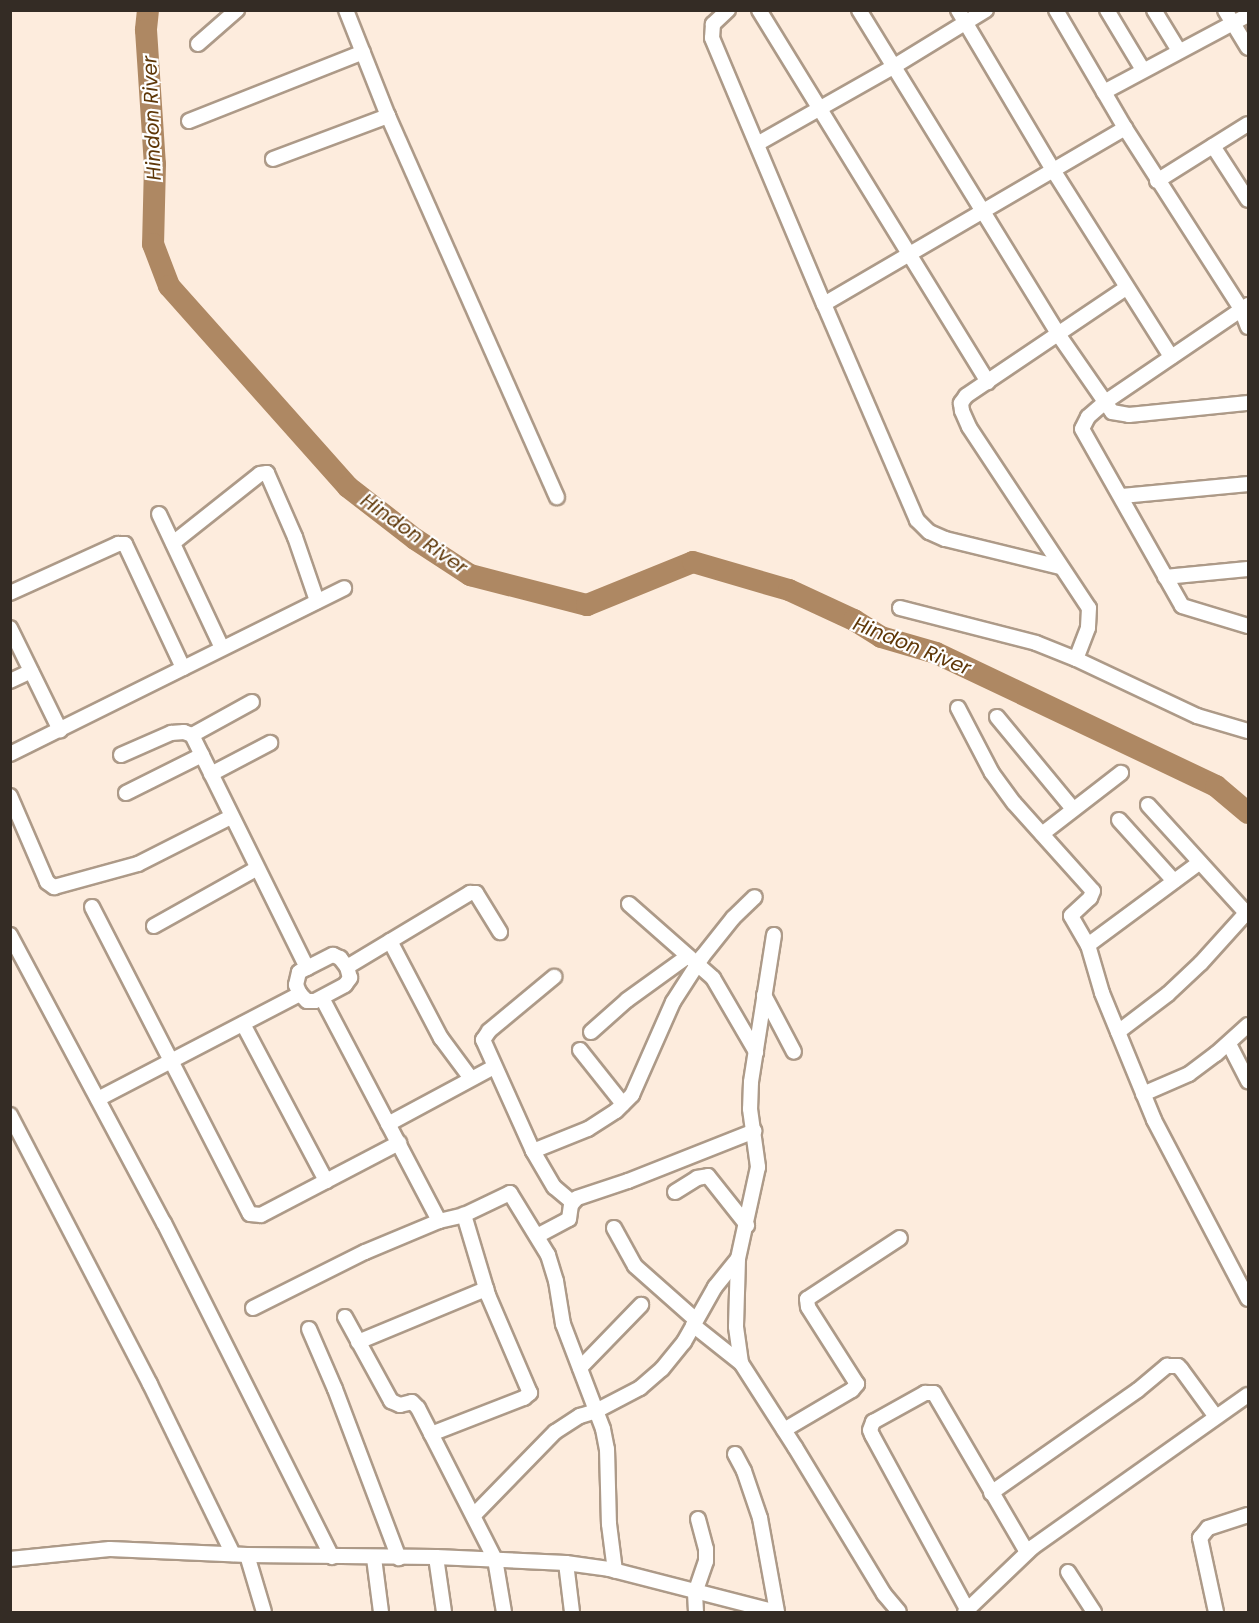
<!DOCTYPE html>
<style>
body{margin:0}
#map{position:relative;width:1259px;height:1623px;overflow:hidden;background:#fdecdd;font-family:Poppins,sans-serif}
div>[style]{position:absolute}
.river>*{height:22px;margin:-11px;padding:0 11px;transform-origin:11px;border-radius:11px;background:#ae8863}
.roads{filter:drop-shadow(2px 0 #ad9a88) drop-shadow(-2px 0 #ad9a88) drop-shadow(0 2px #ad9a88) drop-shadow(0 -2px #ad9a88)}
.minor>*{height:14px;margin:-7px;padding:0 7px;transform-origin:7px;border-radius:7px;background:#fff}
span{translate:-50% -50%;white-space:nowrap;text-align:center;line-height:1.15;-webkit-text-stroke:4.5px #fff;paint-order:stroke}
.water-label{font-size:20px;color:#5e3708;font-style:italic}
.frame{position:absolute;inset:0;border:12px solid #342c25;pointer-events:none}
</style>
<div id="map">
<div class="river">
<i style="left:148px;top:10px;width:20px;rotate:96deg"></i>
<i style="left:146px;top:30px;width:134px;rotate:86.2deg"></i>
<i style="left:155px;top:164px;width:80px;rotate:91.4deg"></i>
<i style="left:153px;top:244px;width:45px;rotate:69.1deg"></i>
<i style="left:169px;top:286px;width:269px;rotate:48.3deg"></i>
<i style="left:348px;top:487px;width:85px;rotate:37.8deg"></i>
<i style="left:415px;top:539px;width:66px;rotate:33.2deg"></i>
<i style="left:470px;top:575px;width:121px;rotate:14.4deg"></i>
<i style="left:587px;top:605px;width:114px;rotate:-22.1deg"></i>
<i style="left:693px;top:562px;width:100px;rotate:16.3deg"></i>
<i style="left:789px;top:590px;width:72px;rotate:24.8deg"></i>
<i style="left:854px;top:620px;width:32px;rotate:32deg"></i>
<i style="left:881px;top:637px;width:57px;rotate:16.2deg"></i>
<i style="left:936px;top:653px;width:310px;rotate:25.4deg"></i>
<i style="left:1216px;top:786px;width:42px;rotate:40.2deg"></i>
</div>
<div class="roads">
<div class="minor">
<i style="left:346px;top:10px;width:114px;rotate:68.4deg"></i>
<i style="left:388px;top:116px;width:417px;rotate:66.1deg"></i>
<i style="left:728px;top:10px;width:21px;rotate:137deg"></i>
<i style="left:713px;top:24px;width:14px;rotate:94deg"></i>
<i style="left:712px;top:38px;width:289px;rotate:67.2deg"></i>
<i style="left:759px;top:10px;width:437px;rotate:58.4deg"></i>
<i style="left:859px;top:10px;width:380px;rotate:58.4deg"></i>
<i style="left:1058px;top:334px;width:95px;rotate:55.3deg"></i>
<i style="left:1112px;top:412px;width:17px;rotate:10deg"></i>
<i style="left:1129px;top:415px;width:120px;rotate:-5.8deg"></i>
<i style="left:958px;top:10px;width:186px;rotate:59.3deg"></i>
<i style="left:1053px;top:170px;width:221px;rotate:57.7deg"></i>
<i style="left:1056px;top:10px;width:95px;rotate:59.7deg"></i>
<i style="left:1107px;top:10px;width:70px;rotate:59deg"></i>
<i style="left:1154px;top:10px;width:48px;rotate:58.6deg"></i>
<i style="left:1225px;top:10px;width:44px;rotate:58.8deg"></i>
<i style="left:198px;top:44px;width:52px;rotate:-41.1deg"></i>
<i style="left:189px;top:121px;width:187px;rotate:-21.6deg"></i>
<i style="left:1125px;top:128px;width:215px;rotate:57.3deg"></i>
<i style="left:1241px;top:309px;width:19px;rotate:69deg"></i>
<i style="left:757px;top:144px;width:156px;rotate:-29.5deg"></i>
<i style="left:893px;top:67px;width:109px;rotate:-31.5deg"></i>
<i style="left:1213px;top:146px;width:64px;rotate:57.1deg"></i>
<i style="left:273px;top:159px;width:123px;rotate:-20.5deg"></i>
<i style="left:1157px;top:181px;width:107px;rotate:-32.1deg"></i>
<i style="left:1126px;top:288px;width:193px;rotate:146deg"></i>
<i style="left:966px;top:396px;width:9px;rotate:126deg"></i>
<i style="left:961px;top:403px;width:8px;rotate:83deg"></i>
<i style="left:962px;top:411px;width:17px;rotate:66deg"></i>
<i style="left:969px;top:427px;width:217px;rotate:56.5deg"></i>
<i style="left:1089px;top:608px;width:20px;rotate:93deg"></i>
<i style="left:1088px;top:628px;width:33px;rotate:111deg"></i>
<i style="left:1076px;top:659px;width:134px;rotate:25.2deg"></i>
<i style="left:1197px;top:716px;width:53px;rotate:16.4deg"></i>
<i style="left:1248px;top:305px;width:174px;rotate:145.8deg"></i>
<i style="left:1104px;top:403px;width:21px;rotate:139deg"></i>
<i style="left:1088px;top:417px;width:13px;rotate:117deg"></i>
<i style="left:1082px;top:429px;width:203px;rotate:60.5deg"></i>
<i style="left:1182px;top:606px;width:69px;rotate:16.9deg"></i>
<i style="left:1122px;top:496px;width:127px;rotate:-5.4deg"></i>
<i style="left:159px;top:514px;width:148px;rotate:64.8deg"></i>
<i style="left:173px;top:543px;width:111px;rotate:-38.4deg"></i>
<i style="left:260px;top:474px;width:7px;rotate:-8deg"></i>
<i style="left:267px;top:473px;width:70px;rotate:66.4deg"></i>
<i style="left:295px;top:537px;width:68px;rotate:71deg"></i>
<i style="left:1060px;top:567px;width:118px;rotate:-166.3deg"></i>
<i style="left:945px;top:539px;width:17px;rotate:-156deg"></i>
<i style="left:929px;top:532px;width:17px;rotate:-135deg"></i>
<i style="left:917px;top:520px;width:235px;rotate:-113.3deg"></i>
<i style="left:824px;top:304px;width:349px;rotate:-30.3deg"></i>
<i style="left:1125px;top:128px;width:42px;rotate:-120.3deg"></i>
<i style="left:1104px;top:92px;width:163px;rotate:-28.1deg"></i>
<i style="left:1165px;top:577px;width:83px;rotate:-5.5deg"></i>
<i style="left:10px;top:593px;width:119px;rotate:-24.4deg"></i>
<i style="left:118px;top:544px;width:7px"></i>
<i style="left:125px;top:544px;width:137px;rotate:64.9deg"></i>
<i style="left:900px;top:608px;width:140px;rotate:14.4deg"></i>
<i style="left:1036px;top:643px;width:43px;rotate:21.8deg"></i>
<i style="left:10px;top:628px;width:114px;rotate:63.9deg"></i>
<i style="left:10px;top:681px;width:23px;rotate:-25deg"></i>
<i style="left:252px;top:702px;width:68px;rotate:151.2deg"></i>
<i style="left:192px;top:735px;width:260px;rotate:63.7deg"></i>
<i style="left:958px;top:708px;width:73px;rotate:62.4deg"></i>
<i style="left:992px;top:773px;width:37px;rotate:54deg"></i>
<i style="left:1014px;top:803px;width:118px;rotate:48.1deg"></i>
<i style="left:1093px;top:891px;width:8px;rotate:113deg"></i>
<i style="left:1090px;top:898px;width:26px;rotate:137deg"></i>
<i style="left:1071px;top:916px;width:34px;rotate:60deg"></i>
<i style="left:1088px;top:945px;width:50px;rotate:73.7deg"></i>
<i style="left:1102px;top:993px;width:137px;rotate:67.7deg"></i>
<i style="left:1154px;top:1120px;width:202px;rotate:62.3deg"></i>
<i style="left:997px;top:717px;width:119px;rotate:50.4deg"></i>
<i style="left:10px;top:754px;width:373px;rotate:-26.4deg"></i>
<i style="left:121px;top:755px;width:55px;rotate:-23.7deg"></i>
<i style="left:171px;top:733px;width:13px;rotate:-4deg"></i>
<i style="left:184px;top:732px;width:9px;rotate:21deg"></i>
<i style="left:211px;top:774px;width:67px;rotate:-27.7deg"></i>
<i style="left:126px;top:793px;width:85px;rotate:-26.6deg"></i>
<i style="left:10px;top:796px;width:94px;rotate:66.7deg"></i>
<i style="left:47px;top:882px;width:9px;rotate:36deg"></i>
<i style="left:54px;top:887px;width:87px;rotate:-15.3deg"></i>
<i style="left:138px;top:864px;width:104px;rotate:-26.8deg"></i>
<i style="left:1148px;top:805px;width:149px;rotate:47.7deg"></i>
<i style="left:1119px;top:820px;width:82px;rotate:48deg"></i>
<i style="left:1042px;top:834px;width:100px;rotate:-37.7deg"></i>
<i style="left:629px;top:904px;width:112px;rotate:41.4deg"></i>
<i style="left:713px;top:978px;width:86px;rotate:59.8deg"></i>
<i style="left:92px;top:907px;width:345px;rotate:62.8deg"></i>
<i style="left:250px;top:1214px;width:11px;rotate:5deg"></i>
<i style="left:261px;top:1215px;width:156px;rotate:-27.6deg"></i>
<i style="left:154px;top:926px;width:117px;rotate:-29.2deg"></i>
<i style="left:10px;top:935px;width:327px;rotate:61.9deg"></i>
<i style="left:164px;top:1223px;width:374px;rotate:63.3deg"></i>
<i style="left:774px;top:935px;width:149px;rotate:98.9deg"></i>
<i style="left:751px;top:1082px;width:27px;rotate:92deg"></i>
<i style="left:750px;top:1109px;width:59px;rotate:82.1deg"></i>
<i style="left:758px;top:1167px;width:94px;rotate:102.3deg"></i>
<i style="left:738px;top:1259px;width:68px;rotate:91.7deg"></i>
<i style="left:736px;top:1327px;width:36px;rotate:82deg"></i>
<i style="left:741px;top:1363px;width:100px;rotate:57.3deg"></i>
<i style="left:795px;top:1447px;width:172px;rotate:58.8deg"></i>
<i style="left:884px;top:1594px;width:23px;rotate:50deg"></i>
<i style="left:390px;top:941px;width:110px;rotate:62.3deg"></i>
<i style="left:441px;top:1038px;width:49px;rotate:53.4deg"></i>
<i style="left:1088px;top:945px;width:139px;rotate:-36.5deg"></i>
<i style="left:300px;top:994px;width:10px;rotate:-114deg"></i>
<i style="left:296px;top:985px;width:13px;rotate:-77deg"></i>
<i style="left:299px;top:972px;width:38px;rotate:-27deg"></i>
<i style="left:333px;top:955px;width:8px;rotate:23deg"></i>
<i style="left:340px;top:958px;width:11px;rotate:52deg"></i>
<i style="left:764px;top:995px;width:64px;rotate:62.2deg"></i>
<i style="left:322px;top:998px;width:252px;rotate:62.3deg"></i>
<i style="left:439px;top:1221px;width:26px;rotate:-13deg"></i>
<i style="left:464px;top:1215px;width:51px;rotate:-25.6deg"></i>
<i style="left:510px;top:1193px;width:73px;rotate:58.5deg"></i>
<i style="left:548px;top:1255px;width:27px;rotate:73deg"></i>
<i style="left:556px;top:1281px;width:44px;rotate:80.8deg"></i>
<i style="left:563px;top:1324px;width:112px;rotate:69.1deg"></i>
<i style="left:603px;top:1429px;width:20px;rotate:79deg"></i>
<i style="left:607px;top:1449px;width:75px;rotate:88.5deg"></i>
<i style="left:609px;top:1524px;width:47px;rotate:82.7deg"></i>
<i style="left:243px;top:1024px;width:178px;rotate:62.1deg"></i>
<i style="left:591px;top:1032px;width:48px;rotate:-41.6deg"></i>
<i style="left:627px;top:1000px;width:75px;rotate:-35.8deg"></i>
<i style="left:1118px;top:1032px;width:63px;rotate:-37.2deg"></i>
<i style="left:1168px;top:994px;width:45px;rotate:-43.2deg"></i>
<i style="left:1201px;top:963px;width:70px;rotate:-47.9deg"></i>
<i style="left:1229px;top:1044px;width:42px;rotate:62.8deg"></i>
<i style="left:580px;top:1050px;width:69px;rotate:51.5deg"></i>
<i style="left:1143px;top:1094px;width:50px;rotate:-23.5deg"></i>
<i style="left:1189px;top:1074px;width:34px;rotate:-37deg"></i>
<i style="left:1216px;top:1054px;width:43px;rotate:-42.2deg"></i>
<i style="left:98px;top:1099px;width:228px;rotate:-27.5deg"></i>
<i style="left:300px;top:994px;width:10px;rotate:45deg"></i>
<i style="left:307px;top:1001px;width:8px"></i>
<i style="left:315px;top:1001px;width:34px;rotate:-28deg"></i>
<i style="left:345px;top:985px;width:9px;rotate:-54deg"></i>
<i style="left:350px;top:978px;width:11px;rotate:-105deg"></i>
<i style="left:347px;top:967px;width:144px;rotate:-31deg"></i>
<i style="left:470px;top:893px;width:6px"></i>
<i style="left:476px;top:893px;width:46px;rotate:58.4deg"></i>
<i style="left:10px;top:1115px;width:303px;rotate:62.5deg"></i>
<i style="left:150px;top:1384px;width:189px;rotate:64deg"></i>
<i style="left:388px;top:1124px;width:120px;rotate:-28.3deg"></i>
<i style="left:533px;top:1151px;width:122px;rotate:-114.2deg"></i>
<i style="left:483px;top:1040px;width:11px;rotate:-56deg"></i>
<i style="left:489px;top:1031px;width:85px;rotate:-39.7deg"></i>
<i style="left:675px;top:1192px;width:26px;rotate:-32deg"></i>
<i style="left:697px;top:1178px;width:11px;rotate:-10deg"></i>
<i style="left:708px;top:1176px;width:63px;rotate:51.5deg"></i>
<i style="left:572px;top:1202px;width:23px;rotate:-140deg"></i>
<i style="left:554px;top:1187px;width:42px;rotate:-120.3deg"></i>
<i style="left:533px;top:1151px;width:59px;rotate:-21.8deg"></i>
<i style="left:588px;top:1129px;width:33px;rotate:-33deg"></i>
<i style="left:616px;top:1111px;width:23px;rotate:-45deg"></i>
<i style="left:632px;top:1095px;width:102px;rotate:-66.2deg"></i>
<i style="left:673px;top:1002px;width:54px;rotate:-57.2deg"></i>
<i style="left:702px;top:957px;width:50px;rotate:-51.5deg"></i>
<i style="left:733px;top:918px;width:30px;rotate:-44deg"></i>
<i style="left:614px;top:1228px;width:43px;rotate:61.1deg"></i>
<i style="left:635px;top:1266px;width:81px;rotate:41.5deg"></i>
<i style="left:537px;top:1236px;width:36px;rotate:-28deg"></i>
<i style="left:569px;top:1219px;width:14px;rotate:-82deg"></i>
<i style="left:571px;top:1205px;width:9px;rotate:-49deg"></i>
<i style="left:577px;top:1198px;width:54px;rotate:-18.4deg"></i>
<i style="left:628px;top:1181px;width:136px;rotate:-21.6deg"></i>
<i style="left:253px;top:1308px;width:125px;rotate:-26.6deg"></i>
<i style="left:365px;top:1252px;width:80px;rotate:-22.7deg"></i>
<i style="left:345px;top:1317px;width:96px;rotate:61.3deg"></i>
<i style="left:391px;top:1401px;width:10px;rotate:24deg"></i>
<i style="left:400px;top:1405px;width:12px;rotate:-14deg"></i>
<i style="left:412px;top:1402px;width:8px;rotate:45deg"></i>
<i style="left:418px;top:1408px;width:169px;rotate:63deg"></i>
<i style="left:495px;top:1559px;width:54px;rotate:80.4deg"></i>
<i style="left:693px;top:1325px;width:61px;rotate:38.4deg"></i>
<i style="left:309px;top:1329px;width:65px;rotate:66.6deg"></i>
<i style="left:335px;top:1389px;width:181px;rotate:69.3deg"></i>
<i style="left:358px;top:1342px;width:139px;rotate:-22.5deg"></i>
<i style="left:580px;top:1368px;width:88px;rotate:-45.9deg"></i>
<i style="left:784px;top:1430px;width:79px;rotate:-30.5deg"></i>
<i style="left:852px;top:1390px;width:8px;rotate:-50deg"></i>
<i style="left:857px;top:1384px;width:91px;rotate:-122.5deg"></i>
<i style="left:808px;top:1307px;width:8px;rotate:-97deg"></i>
<i style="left:807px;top:1299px;width:111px;rotate:-33.3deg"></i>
<i style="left:431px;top:1434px;width:100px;rotate:-21.2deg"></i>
<i style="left:524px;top:1398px;width:8px;rotate:-40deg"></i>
<i style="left:530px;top:1393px;width:107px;rotate:-113.2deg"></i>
<i style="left:488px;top:1295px;width:84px;rotate:-106.7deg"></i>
<i style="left:735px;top:1454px;width:19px;rotate:62deg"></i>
<i style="left:744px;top:1471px;width:50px;rotate:71.2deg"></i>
<i style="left:760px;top:1518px;width:96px;rotate:79.7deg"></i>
<i style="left:991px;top:1493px;width:179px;rotate:-35deg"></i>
<i style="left:1138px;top:1390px;width:38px;rotate:-40deg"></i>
<i style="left:1167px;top:1366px;width:11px"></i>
<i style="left:1178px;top:1366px;width:4px;rotate:45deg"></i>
<i style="left:1181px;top:1369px;width:59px;rotate:53.9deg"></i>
<i style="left:474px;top:1515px;width:116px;rotate:-45.7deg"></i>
<i style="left:555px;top:1432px;width:30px;rotate:-33deg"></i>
<i style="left:580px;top:1416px;width:17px;rotate:-17deg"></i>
<i style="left:596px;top:1411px;width:50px;rotate:-27.6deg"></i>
<i style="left:640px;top:1388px;width:29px;rotate:-41deg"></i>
<i style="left:662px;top:1369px;width:35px;rotate:-51deg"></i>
<i style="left:684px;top:1342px;width:63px;rotate:-60.6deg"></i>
<i style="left:715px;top:1287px;width:36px;rotate:-51deg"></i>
<i style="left:247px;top:1555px;width:59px;rotate:73.4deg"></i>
<i style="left:436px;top:1557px;width:56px;rotate:81.7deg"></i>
<i style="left:374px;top:1558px;width:54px;rotate:82.6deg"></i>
<i style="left:10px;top:1559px;width:100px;rotate:-5.7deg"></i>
<i style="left:110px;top:1549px;width:137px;rotate:2.5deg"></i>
<i style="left:247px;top:1555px;width:189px;rotate:0.6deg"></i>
<i style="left:436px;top:1557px;width:130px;rotate:2.6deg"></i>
<i style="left:566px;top:1563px;width:43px;rotate:7.9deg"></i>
<i style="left:609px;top:1569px;width:172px;rotate:14.4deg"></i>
<i style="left:566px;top:1563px;width:49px;rotate:83deg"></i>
<i style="left:1068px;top:1572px;width:48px;rotate:57deg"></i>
<i style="left:968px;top:1611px;width:200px;rotate:-118.6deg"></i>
<i style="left:872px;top:1435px;width:5px;rotate:-112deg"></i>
<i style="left:870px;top:1430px;width:9px;rotate:-69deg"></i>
<i style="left:873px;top:1422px;width:60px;rotate:-29.1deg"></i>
<i style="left:925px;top:1393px;width:9px"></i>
<i style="left:934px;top:1393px;width:184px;rotate:59.7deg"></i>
<i style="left:696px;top:1612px;width:19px;rotate:-93deg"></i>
<i style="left:695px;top:1593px;width:34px;rotate:-71deg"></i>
<i style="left:706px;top:1561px;width:12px;rotate:-90deg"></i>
<i style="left:706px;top:1549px;width:31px;rotate:-105deg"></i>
<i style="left:965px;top:1612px;width:94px;rotate:-43.7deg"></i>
<i style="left:1033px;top:1547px;width:263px;rotate:-35.3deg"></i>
<i style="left:1216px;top:1612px;width:76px;rotate:-102.2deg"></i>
<i style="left:1200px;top:1538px;width:13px;rotate:-51deg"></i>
<i style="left:1208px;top:1528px;width:42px;rotate:-18deg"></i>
</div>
</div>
<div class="water-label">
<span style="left:152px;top:118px;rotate:-92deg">Hindon River</span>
<span style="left:414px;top:534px;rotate:35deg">Hindon River</span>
<span style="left:912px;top:646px;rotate:22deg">Hindon River</span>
</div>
<div class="frame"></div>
</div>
